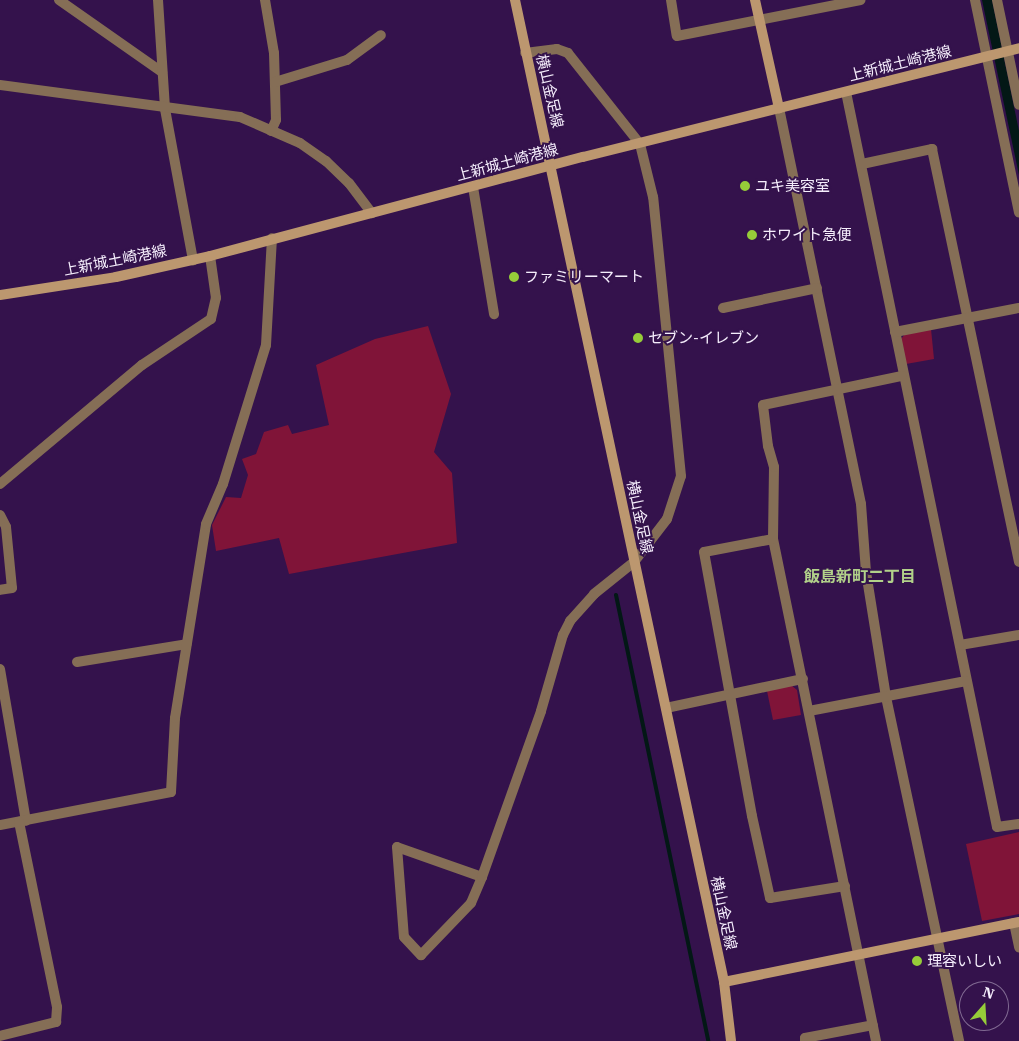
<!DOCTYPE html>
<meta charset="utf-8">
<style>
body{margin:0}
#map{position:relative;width:1019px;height:1041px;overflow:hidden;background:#34124c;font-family:"IBM Plex Serif","Noto Sans JP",serif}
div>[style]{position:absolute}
.green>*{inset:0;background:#801438}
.water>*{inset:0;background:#031816}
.stream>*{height:4px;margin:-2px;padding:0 2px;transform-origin:2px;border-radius:2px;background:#031816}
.street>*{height:10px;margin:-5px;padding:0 5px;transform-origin:5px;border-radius:5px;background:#856e56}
.secondary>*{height:10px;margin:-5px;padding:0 5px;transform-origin:5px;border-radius:5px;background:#bc976f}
.dots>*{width:14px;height:14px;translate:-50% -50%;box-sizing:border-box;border:2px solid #34124c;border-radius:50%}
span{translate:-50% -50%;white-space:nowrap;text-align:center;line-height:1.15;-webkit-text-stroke:4px #34124c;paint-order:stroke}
.street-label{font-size:15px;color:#f5eefc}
.poi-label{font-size:15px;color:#f5eefc}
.left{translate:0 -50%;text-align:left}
.neighbourhood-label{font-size:16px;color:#b2d18a;font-weight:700}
.north{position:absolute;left:959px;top:981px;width:50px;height:50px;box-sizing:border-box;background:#34124c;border:1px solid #816a92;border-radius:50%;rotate:19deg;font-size:14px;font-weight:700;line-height:20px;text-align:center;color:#f5eefc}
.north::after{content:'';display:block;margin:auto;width:18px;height:22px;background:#96cc39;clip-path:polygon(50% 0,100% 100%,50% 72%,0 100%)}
</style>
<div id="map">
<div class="green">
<i style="clip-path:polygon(428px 326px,451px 394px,434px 452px,452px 473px,457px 543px,289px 574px,279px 538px,216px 551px,212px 525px,226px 497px,241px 498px,248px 475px,242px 459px,256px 454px,264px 432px,288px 425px,292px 434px,329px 425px,316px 365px,375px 339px)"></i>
<i style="clip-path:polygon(931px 329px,934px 359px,906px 364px,901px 339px,905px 334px)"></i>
<i style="clip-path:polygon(791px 685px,797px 690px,801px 715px,773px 720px,767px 691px)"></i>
<i style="clip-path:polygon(1019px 832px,1019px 914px,982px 921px,966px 844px)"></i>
</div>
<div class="water">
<i style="clip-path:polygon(982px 0,992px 0,1019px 131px,1019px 175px)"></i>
</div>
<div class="stream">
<i style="left:616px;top:595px;width:455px;rotate:78.3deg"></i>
</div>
<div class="street">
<i style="left:59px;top:0;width:126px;rotate:35deg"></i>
<i style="left:158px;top:0;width:109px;rotate:86.3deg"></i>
<i style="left:165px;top:109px;width:154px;rotate:79.5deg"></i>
<i style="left:265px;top:0;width:54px;rotate:80.4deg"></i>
<i style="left:274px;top:53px;width:67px;rotate:88.3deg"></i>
<i style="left:276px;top:120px;width:12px;rotate:114deg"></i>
<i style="left:671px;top:0;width:36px;rotate:81deg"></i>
<i style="left:677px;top:36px;width:187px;rotate:-11.1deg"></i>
<i style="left:975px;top:0;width:217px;rotate:78.3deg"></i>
<i style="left:997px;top:0;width:107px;rotate:78.2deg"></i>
<i style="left:275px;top:82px;width:75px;rotate:-17deg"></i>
<i style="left:347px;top:60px;width:42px;rotate:-36.3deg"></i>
<i style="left:0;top:85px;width:242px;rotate:7.6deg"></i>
<i style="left:240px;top:117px;width:65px;rotate:23.4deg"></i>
<i style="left:300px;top:143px;width:32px;rotate:35deg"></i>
<i style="left:326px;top:161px;width:32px;rotate:44deg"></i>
<i style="left:349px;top:183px;width:38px;rotate:53deg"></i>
<i style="left:846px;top:92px;width:750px;rotate:78.39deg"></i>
<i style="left:997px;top:827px;width:22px;rotate:-8deg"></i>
<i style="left:779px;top:108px;width:404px;rotate:78.3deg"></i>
<i style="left:861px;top:504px;width:68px;rotate:85.8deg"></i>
<i style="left:866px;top:572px;width:127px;rotate:80.9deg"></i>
<i style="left:886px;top:697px;width:352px;rotate:78deg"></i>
<i style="left:862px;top:164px;width:72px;rotate:-12.1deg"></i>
<i style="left:932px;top:149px;width:422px;rotate:78.1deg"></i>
<i style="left:473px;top:187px;width:129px;rotate:80.6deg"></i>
<i style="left:723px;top:308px;width:96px;rotate:-12deg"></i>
<i style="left:895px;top:332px;width:126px;rotate:-11deg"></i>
<i style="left:0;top:484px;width:185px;rotate:-40deg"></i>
<i style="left:142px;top:365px;width:83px;rotate:-33.7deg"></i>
<i style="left:211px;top:319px;width:22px;rotate:-77deg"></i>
<i style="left:216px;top:298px;width:42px;rotate:-98.1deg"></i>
<i style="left:0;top:515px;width:13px;rotate:63deg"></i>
<i style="left:6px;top:527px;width:61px;rotate:84.4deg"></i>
<i style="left:12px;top:588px;width:12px;rotate:171deg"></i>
<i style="left:773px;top:539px;width:70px;rotate:169.3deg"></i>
<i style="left:704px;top:552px;width:268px;rotate:79.7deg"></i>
<i style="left:752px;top:816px;width:84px;rotate:77.6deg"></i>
<i style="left:770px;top:898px;width:76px;rotate:-9.1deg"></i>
<i style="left:960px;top:645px;width:60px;rotate:-9.6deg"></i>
<i style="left:77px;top:662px;width:111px;rotate:-9.3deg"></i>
<i style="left:0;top:669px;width:154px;rotate:80.3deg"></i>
<i style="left:666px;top:708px;width:140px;rotate:-12deg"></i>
<i style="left:809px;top:711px;width:160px;rotate:-10.8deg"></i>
<i style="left:0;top:825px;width:174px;rotate:-10.9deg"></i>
<i style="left:171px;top:792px;width:74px;rotate:-86.9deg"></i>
<i style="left:175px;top:718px;width:196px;rotate:-80.9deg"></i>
<i style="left:206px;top:524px;width:43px;rotate:-67deg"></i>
<i style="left:223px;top:484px;width:145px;rotate:-72.8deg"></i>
<i style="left:266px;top:345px;width:107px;rotate:-86.8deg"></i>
<i style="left:482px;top:877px;width:90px;rotate:-160.6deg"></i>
<i style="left:397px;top:847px;width:90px;rotate:85.6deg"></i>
<i style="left:404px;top:937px;width:25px;rotate:47deg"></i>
<i style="left:421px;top:955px;width:72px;rotate:-46.1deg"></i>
<i style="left:471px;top:903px;width:28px;rotate:-67deg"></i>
<i style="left:482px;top:877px;width:176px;rotate:-70.4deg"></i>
<i style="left:541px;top:711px;width:79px;rotate:-73.9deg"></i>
<i style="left:563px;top:635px;width:16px;rotate:-63deg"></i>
<i style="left:570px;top:621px;width:36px;rotate:-48deg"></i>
<i style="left:594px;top:594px;width:51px;rotate:-38.7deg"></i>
<i style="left:634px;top:562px;width:54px;rotate:-52.5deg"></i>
<i style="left:667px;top:519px;width:45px;rotate:-72deg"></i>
<i style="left:681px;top:476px;width:280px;rotate:-95.7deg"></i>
<i style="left:653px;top:197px;width:55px;rotate:-103.8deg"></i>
<i style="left:640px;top:144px;width:116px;rotate:-128.4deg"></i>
<i style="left:568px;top:53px;width:12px;rotate:-160deg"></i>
<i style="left:557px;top:49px;width:32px;rotate:173deg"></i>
<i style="left:1014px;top:923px;width:25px;rotate:78deg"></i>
<i style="left:0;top:1036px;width:58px;rotate:-14deg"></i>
<i style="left:56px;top:1022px;width:15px;rotate:-86deg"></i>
<i style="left:57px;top:1007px;width:189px;rotate:-101.6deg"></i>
<i style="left:805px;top:1041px;width:3px;rotate:-90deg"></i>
<i style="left:805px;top:1038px;width:69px;rotate:-10.8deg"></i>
<i style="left:876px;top:1041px;width:512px;rotate:-101.59deg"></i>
<i style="left:773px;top:539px;width:72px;rotate:-89.2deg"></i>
<i style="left:774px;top:467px;width:22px;rotate:-106deg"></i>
<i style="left:768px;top:446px;width:41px;rotate:-97deg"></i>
<i style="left:763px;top:405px;width:142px;rotate:-11.8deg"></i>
</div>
<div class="secondary">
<i style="left:515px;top:0;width:1004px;rotate:77.98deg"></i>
<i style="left:724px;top:982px;width:59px;rotate:83.2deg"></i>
<i style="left:755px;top:0;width:111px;rotate:77.5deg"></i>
<i style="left:0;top:295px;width:117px;rotate:-8.8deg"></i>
<i style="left:116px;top:277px;width:96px;rotate:-12.6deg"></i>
<i style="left:210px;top:256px;width:386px;rotate:-14.9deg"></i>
<i style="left:583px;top:157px;width:449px;rotate:-14deg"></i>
<i style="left:724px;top:982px;width:301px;rotate:-11.5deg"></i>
</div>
<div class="dots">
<i style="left:745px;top:186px;background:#96cc39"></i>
<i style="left:752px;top:235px;background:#96cc39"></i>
<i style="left:514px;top:277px;background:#96cc39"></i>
<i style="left:638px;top:338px;background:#96cc39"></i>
<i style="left:917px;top:961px;background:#96cc39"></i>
</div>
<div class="street-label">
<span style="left:900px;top:63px;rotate:-14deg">上新城土崎港線</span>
<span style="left:550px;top:91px;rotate:77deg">横山金足線</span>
<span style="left:507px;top:162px;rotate:-15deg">上新城土崎港線</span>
<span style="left:115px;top:260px;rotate:-11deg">上新城土崎港線</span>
<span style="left:640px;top:517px;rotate:78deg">横山金足線</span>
<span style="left:724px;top:913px;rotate:78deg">横山金足線</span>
</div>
<div class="poi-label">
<span class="left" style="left:755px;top:186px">ユキ美容室</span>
<span class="left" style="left:762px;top:235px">ホワイト急便</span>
<span class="left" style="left:524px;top:277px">ファミリーマート</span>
<span class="left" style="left:648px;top:338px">セブン-イレブン</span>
<span class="left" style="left:927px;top:961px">理容いしい</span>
</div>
<div class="neighbourhood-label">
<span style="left:860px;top:576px">飯島新町二丁目</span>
</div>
<div class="north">N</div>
</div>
